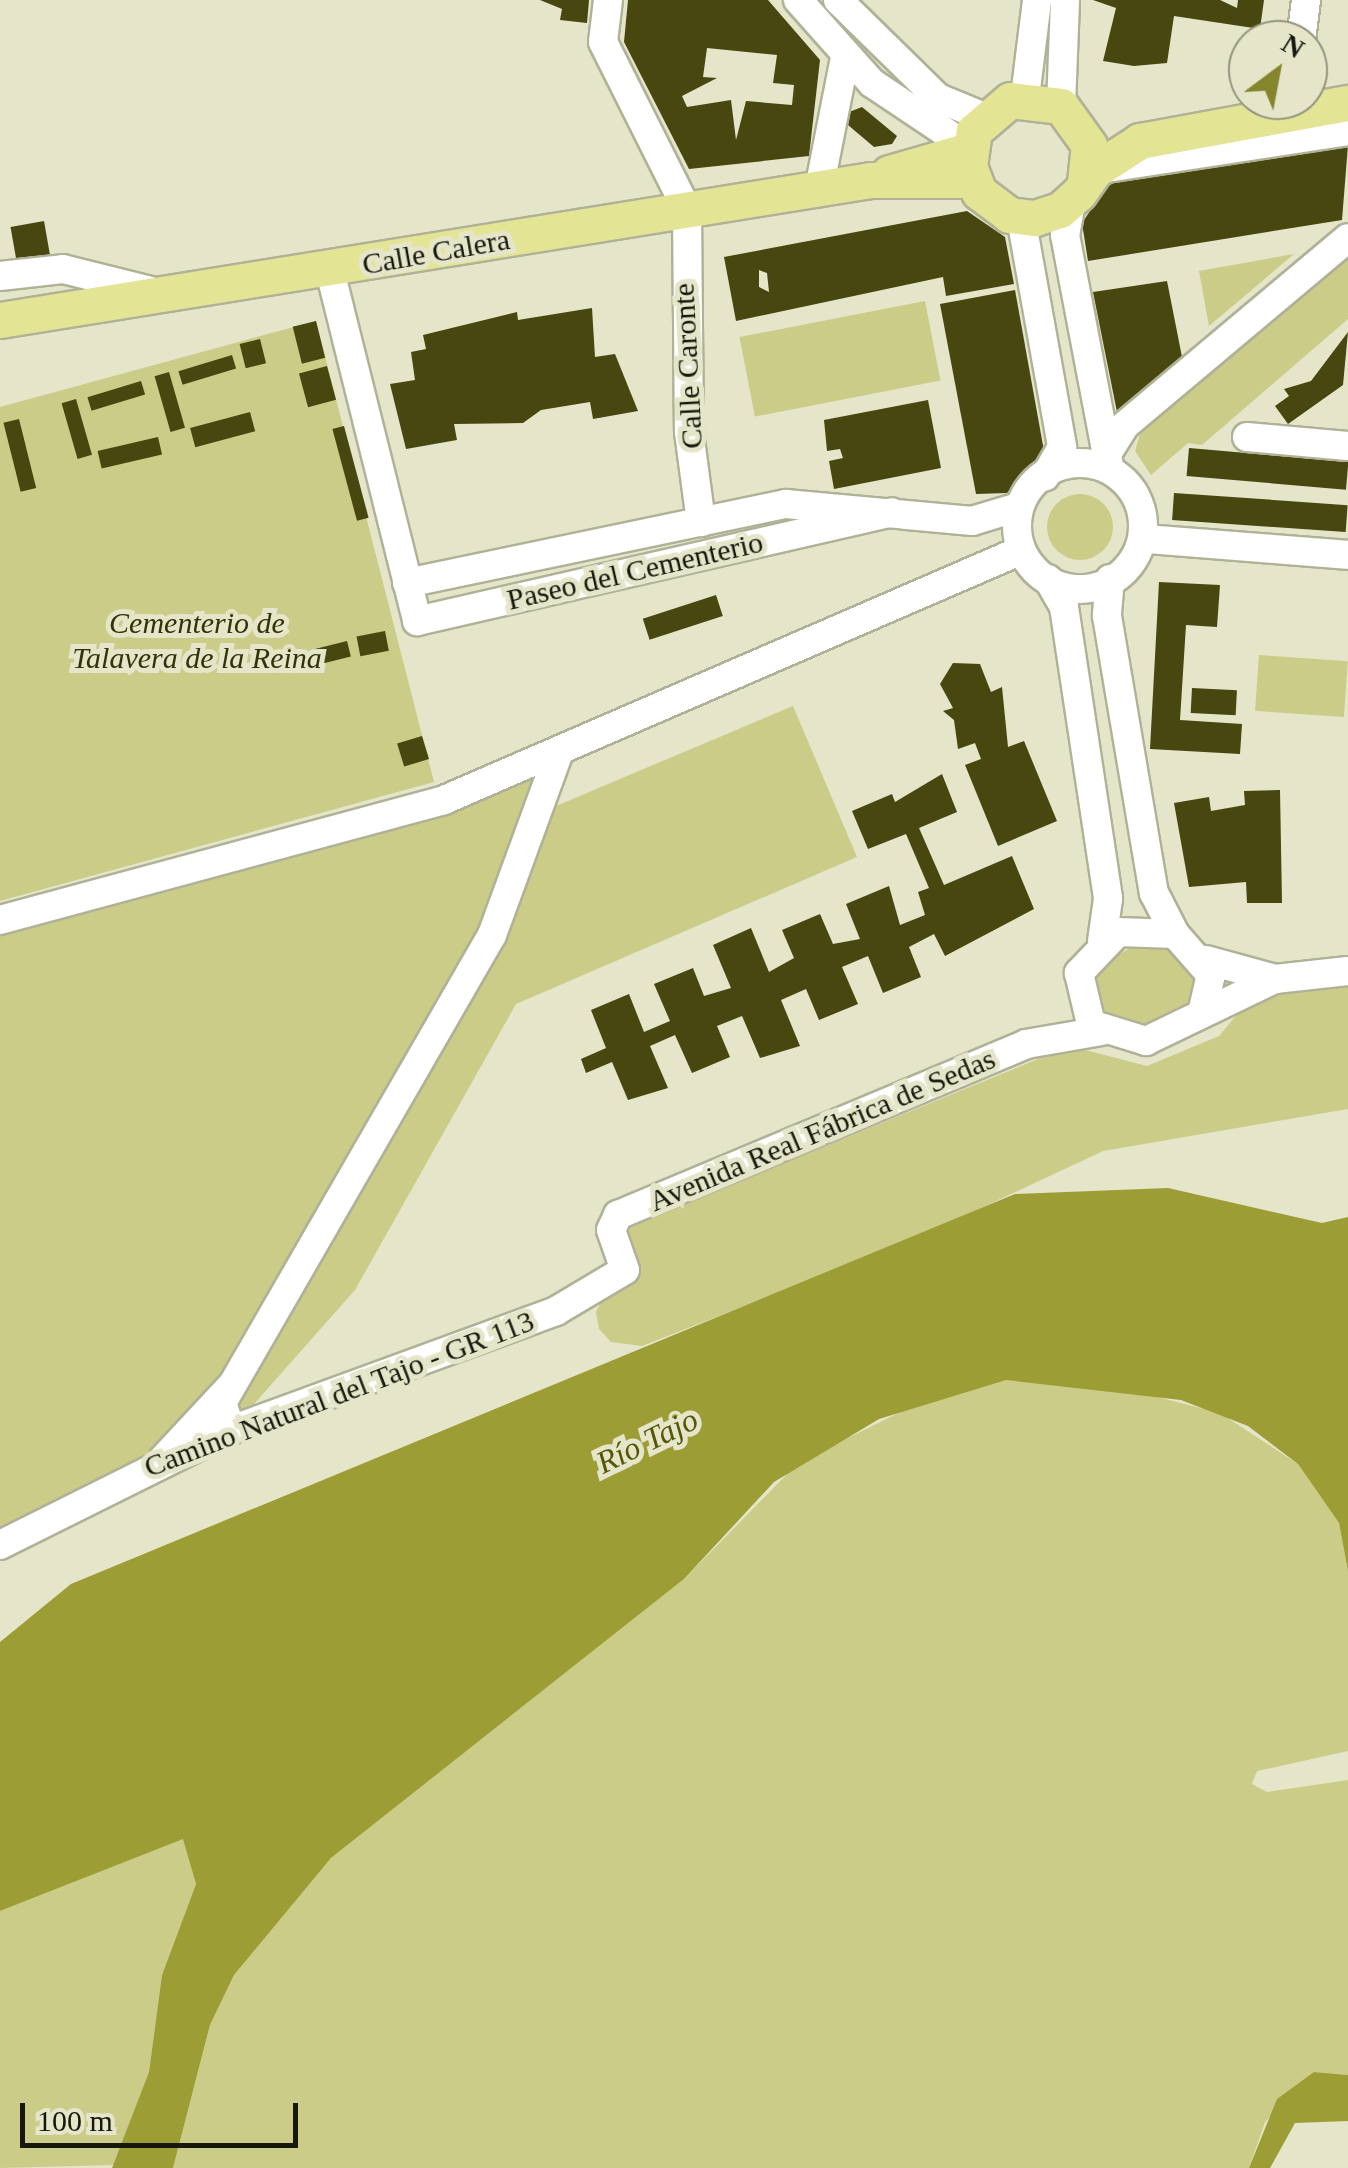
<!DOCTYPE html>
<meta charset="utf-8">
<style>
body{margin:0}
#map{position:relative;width:1348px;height:2168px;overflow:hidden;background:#e4e5c9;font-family:"Times New Roman",serif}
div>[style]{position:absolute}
.green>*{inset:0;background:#cbcc88;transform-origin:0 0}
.round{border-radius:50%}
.water>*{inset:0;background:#9d9d35}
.building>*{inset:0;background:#47470f;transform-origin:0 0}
.roads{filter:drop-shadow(2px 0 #b0b297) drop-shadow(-2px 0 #b0b297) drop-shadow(0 2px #b0b297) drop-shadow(0 -2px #b0b297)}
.minor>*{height:28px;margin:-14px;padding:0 14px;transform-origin:14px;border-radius:14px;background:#fff}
.minor>.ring{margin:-14px;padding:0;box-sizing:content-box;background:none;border:28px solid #fff;border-radius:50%}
.major>*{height:35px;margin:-17.5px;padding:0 17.5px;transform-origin:17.5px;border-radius:17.5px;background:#e4e495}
span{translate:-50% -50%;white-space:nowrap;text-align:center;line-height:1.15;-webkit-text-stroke:10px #e4e5c9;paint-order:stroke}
.street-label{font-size:30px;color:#17170d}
.park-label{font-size:30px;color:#333307;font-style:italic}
.water-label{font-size:32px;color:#565606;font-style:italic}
.north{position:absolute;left:1228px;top:20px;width:100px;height:100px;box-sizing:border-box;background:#e4e5c9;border:2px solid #92937e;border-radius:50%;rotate:32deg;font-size:28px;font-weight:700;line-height:40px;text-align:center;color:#17170d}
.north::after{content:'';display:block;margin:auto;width:35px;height:45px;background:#85852e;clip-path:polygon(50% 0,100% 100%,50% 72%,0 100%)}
.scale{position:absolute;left:20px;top:2103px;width:278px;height:45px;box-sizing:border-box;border:5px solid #17170d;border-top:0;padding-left:12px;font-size:30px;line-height:35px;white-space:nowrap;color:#17170d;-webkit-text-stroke:8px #e4e5c9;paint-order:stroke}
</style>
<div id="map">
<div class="green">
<i style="clip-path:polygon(1294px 254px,1209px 326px,1199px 271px)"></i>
<i style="clip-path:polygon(1348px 254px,1348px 319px,1202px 445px,1188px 443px,1151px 475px,1135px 451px,1140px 434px)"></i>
<i style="left:925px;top:301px;width:81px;height:189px;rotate:79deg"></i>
<i style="clip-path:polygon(316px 321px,434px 782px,0 901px,0 407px)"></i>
<i class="round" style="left:1047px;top:494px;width:66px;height:66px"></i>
<i style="left:1259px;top:655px;width:89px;height:56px;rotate:4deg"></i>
<i style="clip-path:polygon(793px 706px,857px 857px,516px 1004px,355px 1290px,231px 1430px,0 1545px,0 922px,559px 752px,556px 806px)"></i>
<i style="clip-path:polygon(1140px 942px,1163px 943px,1199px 964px,1200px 1003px,1152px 1029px,1101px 1023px,1092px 971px)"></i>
<i style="clip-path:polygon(1348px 986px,1348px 1109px,1103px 1151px,915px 1239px,642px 1346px,611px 1342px,599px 1329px,596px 1312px,611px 1281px,606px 1236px,1070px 1046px,1147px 1066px,1219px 1036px,1254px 994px)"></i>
<i style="clip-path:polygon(1006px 1380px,1114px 1386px,1220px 1413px,1298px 1464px,1339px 1523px,1348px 1571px,1348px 1751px,1257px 1771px,1252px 1784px,1267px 1792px,1348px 1780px,1348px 2075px,1314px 2072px,1265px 2122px,1249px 2168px,173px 2168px,210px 2025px,234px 1975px,331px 1858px,684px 1579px,799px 1462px,923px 1401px)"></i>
<i style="clip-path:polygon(184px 1838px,196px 1884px,162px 1975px,149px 2072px,114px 2165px,0 2168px,0 1911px)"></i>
</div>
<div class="water">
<i style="clip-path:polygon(1168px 1188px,1322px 1223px,1348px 1217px,1348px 1571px,1339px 1523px,1298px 1464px,1248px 1426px,1181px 1400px,1006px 1380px,879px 1419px,774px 1482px,684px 1579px,331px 1858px,234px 1975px,210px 2025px,173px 2168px,112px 2168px,149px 2072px,162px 1975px,196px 1884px,183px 1839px,0 1911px,0 1642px,71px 1584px,1015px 1194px)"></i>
<i style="clip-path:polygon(1314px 2072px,1348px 2075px,1348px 2121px,1295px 2123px,1270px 2168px,1249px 2168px,1277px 2099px)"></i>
</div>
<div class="building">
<i style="clip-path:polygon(540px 0,589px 0,587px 23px,560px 20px,562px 9px)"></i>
<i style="clip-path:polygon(evenodd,628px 0,768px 0,820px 60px,809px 156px,689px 169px,624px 42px,628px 0,707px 48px,777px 55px,773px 83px,794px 85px,792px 105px,746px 101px,736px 140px,731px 100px,687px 107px,682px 96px,717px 78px,703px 77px,707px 48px)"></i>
<i style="clip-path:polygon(1093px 0,1220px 0,1237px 8px,1238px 0,1264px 0,1260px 29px,1174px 16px,1167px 63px,1134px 66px,1103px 61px,1116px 8px)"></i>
<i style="clip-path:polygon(862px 107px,897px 136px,892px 144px,874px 147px,848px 125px,849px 112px)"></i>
<i style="clip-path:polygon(1348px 145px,1342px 220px,1088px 261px,1082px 223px,1108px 184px)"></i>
<i style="clip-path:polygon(evenodd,967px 211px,1005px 237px,1014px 284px,946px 296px,943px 277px,736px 321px,724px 257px,967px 211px,759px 270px,767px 273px,769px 292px,759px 287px,759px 270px)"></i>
<i style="left:44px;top:221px;width:55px;height:34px;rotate:80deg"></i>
<i style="clip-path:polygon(1167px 281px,1182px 357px,1117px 412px,1093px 292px)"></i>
<i style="clip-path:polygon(1015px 290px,1044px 451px,1007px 493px,976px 494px,940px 304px)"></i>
<i style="clip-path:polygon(592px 308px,595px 357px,615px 354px,638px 411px,593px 419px,590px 402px,541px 410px,523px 423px,454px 424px,457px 440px,406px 449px,390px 384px,415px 380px,411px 352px,426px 349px,423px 335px,517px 312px,518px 320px)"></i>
<i style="left:316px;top:321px;width:38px;height:24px;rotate:76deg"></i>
<i style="clip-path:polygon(1348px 332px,1343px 385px,1288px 424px,1275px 406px,1289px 396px,1284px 389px,1311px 381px)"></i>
<i style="left:260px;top:339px;width:25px;height:21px;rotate:76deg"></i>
<i style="left:232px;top:355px;width:14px;height:56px;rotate:73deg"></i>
<i style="left:327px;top:366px;width:35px;height:29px;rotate:75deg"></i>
<i style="left:169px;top:372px;width:58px;height:15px;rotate:74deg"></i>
<i style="left:141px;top:381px;width:14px;height:56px;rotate:73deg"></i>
<i style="left:76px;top:399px;width:58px;height:15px;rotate:74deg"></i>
<i style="clip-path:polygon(928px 400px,941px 468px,834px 489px,829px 461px,843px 458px,840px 449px,827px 451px,824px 420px)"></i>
<i style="left:250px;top:412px;width:20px;height:62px;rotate:75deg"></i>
<i style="left:19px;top:419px;width:71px;height:16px;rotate:76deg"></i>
<i style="left:344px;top:426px;width:95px;height:12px;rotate:75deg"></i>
<i style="left:158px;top:437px;width:18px;height:62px;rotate:77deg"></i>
<i style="left:1189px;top:448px;width:160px;height:28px;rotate:5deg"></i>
<i style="left:1174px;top:493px;width:174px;height:27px;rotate:4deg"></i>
<i style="clip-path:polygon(1159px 582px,1220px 585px,1217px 627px,1186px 625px,1180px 720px,1242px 724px,1240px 754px,1150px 749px)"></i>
<i style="left:716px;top:595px;width:22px;height:77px;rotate:72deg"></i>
<i style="left:385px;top:631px;width:20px;height:29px;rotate:79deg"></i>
<i style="left:347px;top:641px;width:16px;height:33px;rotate:76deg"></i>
<i style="clip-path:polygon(953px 663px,980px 664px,991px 692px,1002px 687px,1008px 747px,1024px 741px,1057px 821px,998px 846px,965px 765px,981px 759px,975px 743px,958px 749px,954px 720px,943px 711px,953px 708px,940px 684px)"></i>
<i style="left:1192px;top:688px;width:45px;height:25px;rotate:3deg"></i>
<i style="left:422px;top:736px;width:24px;height:26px;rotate:73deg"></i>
<i style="clip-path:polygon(942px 774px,957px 812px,919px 828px,944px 885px,1012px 856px,1034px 909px,945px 956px,934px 934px,909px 947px,921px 977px,883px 993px,868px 956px,842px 967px,858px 1004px,819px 1020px,806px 989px,781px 1000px,800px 1046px,760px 1058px,742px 1016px,717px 1026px,730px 1057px,692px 1073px,675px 1035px,650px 1046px,668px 1088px,628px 1100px,612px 1062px,586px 1073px,581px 1059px,606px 1048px,591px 1010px,629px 994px,644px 1032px,670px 1021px,654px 984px,693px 968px,704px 996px,731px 988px,713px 945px,751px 928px,769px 972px,794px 958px,782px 930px,820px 914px,833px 944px,860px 939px,846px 904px,889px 886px,900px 925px,925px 915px,918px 892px,929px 888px,906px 834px,868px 849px,852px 811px,892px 794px,895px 802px)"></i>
<i style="clip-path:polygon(1280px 790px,1282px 903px,1247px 903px,1246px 882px,1189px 887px,1174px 803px,1209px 797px,1211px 811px,1245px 805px,1244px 791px)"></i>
</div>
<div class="roads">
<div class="minor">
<i style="left:608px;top:0;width:42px;rotate:96.8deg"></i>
<i style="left:603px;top:42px;width:188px;rotate:63.4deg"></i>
<i style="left:687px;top:210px;width:222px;rotate:89.5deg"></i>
<i style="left:689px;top:432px;width:91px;rotate:82.4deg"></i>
<i style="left:798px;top:0;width:111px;rotate:48.3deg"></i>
<i style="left:872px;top:83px;width:117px;rotate:33.8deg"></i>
<i style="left:838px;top:0;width:140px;rotate:44.4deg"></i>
<i style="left:938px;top:98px;width:50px;rotate:22.4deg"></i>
<i style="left:1301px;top:40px;width:40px;rotate:-82.9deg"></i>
<i style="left:1025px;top:97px;width:98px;rotate:-82.9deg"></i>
<i style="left:1061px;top:106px;width:106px;rotate:-87.8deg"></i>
<i style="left:1106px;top:168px;width:245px;rotate:-8.7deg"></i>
<i style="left:819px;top:189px;width:134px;rotate:-78.8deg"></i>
<i style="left:1071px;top:202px;width:34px;rotate:100deg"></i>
<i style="left:1065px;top:235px;width:235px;rotate:79.2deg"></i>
<i style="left:1021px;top:218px;width:233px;rotate:79.8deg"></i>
<i style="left:1062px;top:447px;width:34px;rotate:120deg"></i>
<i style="left:330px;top:271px;width:361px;rotate:76deg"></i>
<i style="left:417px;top:621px;width:487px;rotate:-12.9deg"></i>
<i style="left:0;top:276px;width:63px;rotate:-6.3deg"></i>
<i style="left:63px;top:269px;width:91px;rotate:14deg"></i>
<i style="left:1247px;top:437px;width:101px;rotate:5.1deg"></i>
<i style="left:1105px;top:457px;width:36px;rotate:-58deg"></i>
<i style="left:1124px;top:426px;width:292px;rotate:-40deg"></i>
<i class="ring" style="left:1017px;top:463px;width:98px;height:98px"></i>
<i style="left:1146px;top:539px;width:203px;rotate:4.5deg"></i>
<i style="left:1048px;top:579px;width:32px;rotate:60deg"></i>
<i style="left:1064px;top:607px;width:295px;rotate:81.4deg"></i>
<i style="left:1108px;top:899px;width:42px;rotate:98.1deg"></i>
<i style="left:1110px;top:579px;width:37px;rotate:95deg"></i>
<i style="left:1107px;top:616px;width:281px;rotate:80.4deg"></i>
<i style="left:1154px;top:893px;width:46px;rotate:62.9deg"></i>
<i style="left:407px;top:583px;width:387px;rotate:-11.8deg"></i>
<i style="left:786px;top:504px;width:187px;rotate:5.2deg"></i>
<i style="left:972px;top:521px;width:48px;rotate:-16.9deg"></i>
<i style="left:0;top:920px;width:460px;rotate:-15.1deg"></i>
<i style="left:444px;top:800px;width:624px;rotate:-23.4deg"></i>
<i style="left:1206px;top:960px;width:72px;rotate:15.4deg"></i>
<i style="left:1203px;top:1009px;width:35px;rotate:-77deg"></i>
<i style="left:1211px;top:975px;width:55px;rotate:-131.3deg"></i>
<i style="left:1175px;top:934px;width:57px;rotate:-178deg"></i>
<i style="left:1118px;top:932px;width:57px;rotate:133.6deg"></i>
<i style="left:1079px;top:973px;width:52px;rotate:76.8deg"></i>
<i style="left:1091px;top:1024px;width:58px;rotate:17.2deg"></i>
<i style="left:1146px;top:1041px;width:143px;rotate:-25.7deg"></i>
<i style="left:1275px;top:979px;width:73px;rotate:-6.3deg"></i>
<i style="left:231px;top:1430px;width:28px;rotate:-108deg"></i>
<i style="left:222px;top:1403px;width:540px;rotate:-60.02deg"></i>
<i style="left:492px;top:935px;width:195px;rotate:-69.9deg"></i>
<i style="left:163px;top:1459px;width:100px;rotate:-47deg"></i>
<i style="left:0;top:1545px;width:258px;rotate:-26.5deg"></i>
<i style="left:231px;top:1430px;width:346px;rotate:-20.1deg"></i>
<i style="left:556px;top:1311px;width:80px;rotate:-30.7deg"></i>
<i style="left:625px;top:1270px;width:42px;rotate:-109.3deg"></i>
<i style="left:611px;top:1230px;width:17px;rotate:-65deg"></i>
<i style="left:618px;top:1215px;width:442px;rotate:-22.7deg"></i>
<i style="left:1026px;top:1044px;width:76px;rotate:-9.8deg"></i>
</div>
<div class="major">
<i style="left:889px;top:173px;width:83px;rotate:-16deg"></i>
<i style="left:1085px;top:182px;width:37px;rotate:-84deg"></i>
<i style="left:1089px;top:145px;width:48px;rotate:-125.7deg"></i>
<i style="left:1061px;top:106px;width:51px;rotate:-173.3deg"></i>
<i style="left:1010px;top:100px;width:48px;rotate:139.3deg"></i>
<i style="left:974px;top:131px;width:35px;rotate:98deg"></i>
<i style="left:969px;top:166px;width:28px;rotate:69deg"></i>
<i style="left:979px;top:192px;width:38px;rotate:37deg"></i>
<i style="left:1009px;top:215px;width:26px;rotate:7deg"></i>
<i style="left:1035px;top:218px;width:26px;rotate:-18deg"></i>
<i style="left:1060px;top:210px;width:25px;rotate:-42deg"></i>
<i style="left:1079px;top:193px;width:28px;rotate:-55deg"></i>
<i style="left:1095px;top:170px;width:54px;rotate:-32.8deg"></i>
<i style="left:1140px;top:141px;width:211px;rotate:-10.4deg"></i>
<i style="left:0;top:320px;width:882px;rotate:-9.13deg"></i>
<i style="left:871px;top:180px;width:102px"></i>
</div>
</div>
<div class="street-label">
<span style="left:436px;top:252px;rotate:-10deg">Calle Calera</span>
<span style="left:688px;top:366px;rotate:-93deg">Calle Caronte</span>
<span style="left:635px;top:571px;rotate:-13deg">Paseo del Cementerio</span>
<span style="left:822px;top:1130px;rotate:-23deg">Avenida Real Fábrica de Sedas</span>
<span style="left:339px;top:1394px;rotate:-21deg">Camino Natural del Tajo - GR 113</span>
</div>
<div class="park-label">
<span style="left:197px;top:640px">Cementerio de<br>Talavera de la Reina</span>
</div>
<div class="water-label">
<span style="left:647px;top:1441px;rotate:-26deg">Río Tajo</span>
</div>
<div class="north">N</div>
<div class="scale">100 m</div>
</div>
